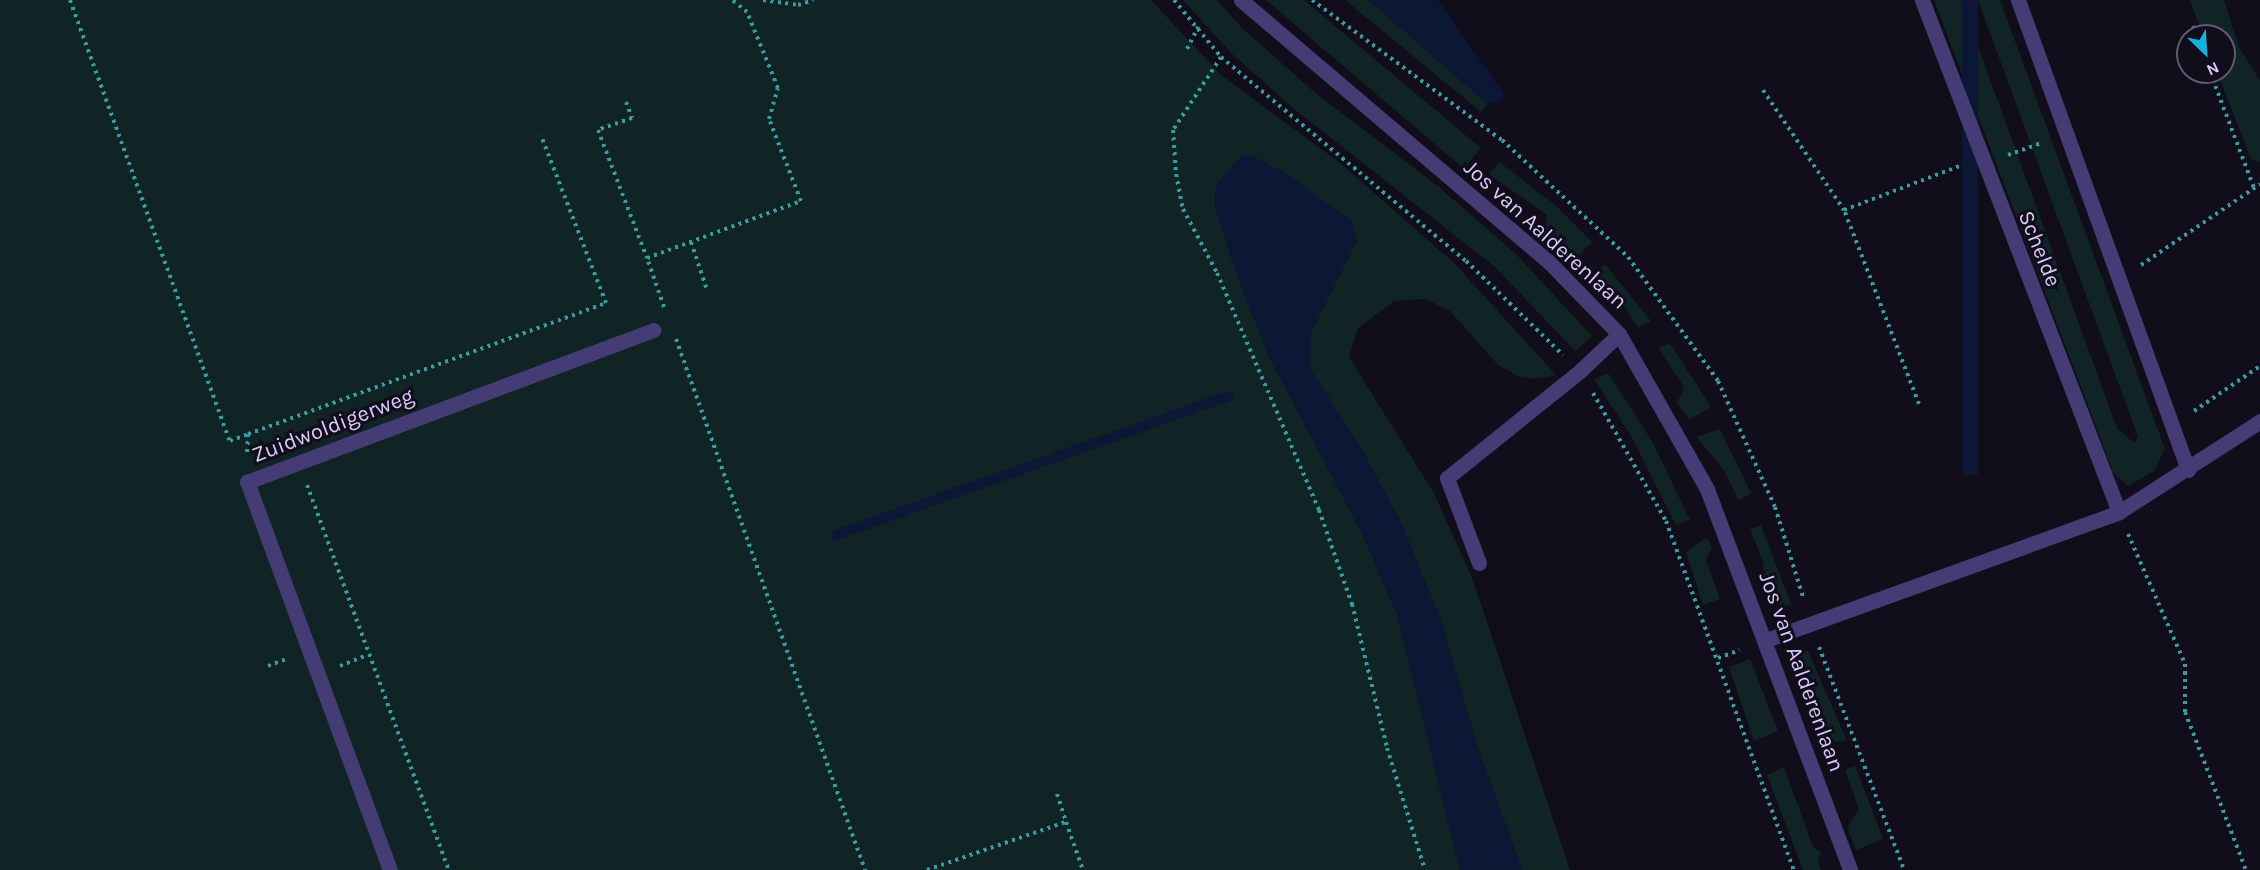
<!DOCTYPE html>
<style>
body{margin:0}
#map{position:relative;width:2260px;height:870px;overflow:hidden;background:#110d1b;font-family:Karla,sans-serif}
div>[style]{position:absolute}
.green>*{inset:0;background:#102325}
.water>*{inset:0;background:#0c1635;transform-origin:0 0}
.stream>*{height:10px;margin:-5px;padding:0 5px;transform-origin:5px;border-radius:5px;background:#0c1635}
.path>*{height:4px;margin-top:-2px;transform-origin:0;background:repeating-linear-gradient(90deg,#379da3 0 3px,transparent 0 7.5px)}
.service>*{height:15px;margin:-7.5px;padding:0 7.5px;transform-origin:7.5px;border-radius:7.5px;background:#453c76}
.minor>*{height:15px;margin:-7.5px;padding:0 7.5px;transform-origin:7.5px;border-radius:7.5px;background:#453c76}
.tertiary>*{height:15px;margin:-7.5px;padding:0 7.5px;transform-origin:7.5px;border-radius:7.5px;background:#453c76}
span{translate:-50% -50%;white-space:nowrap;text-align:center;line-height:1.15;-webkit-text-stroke:6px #110d1b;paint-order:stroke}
.street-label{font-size:22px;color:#d7ccfa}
.north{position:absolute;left:2176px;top:24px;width:60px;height:60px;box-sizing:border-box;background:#110d1b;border:2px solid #605974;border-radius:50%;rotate:155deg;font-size:16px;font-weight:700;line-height:24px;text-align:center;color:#d7ccfa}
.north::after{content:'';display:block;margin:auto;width:21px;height:27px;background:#14b2de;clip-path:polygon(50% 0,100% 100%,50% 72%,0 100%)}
</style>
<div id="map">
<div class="green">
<i style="clip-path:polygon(0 0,1151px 0,1221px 75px,1339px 162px,1455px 264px,1556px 375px,1535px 379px,1518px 376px,1498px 365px,1450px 311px,1425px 299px,1394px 301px,1358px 328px,1349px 357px,1434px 493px,1473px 580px,1570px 870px,1522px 870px,1477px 745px,1441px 621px,1402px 525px,1361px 448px,1310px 369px,1311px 332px,1357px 240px,1216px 185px,1215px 208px,1232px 260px,1269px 356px,1361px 531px,1397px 614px,1460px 870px,0 870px)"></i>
<i style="clip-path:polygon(1183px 0,1217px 0,1242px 28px,1313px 91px,1439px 187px,1516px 254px,1592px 336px,1575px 351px,1495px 267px,1293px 108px,1231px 53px)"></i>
<i style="clip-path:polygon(1266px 0,1304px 0,1481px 148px,1464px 169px)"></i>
<i style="clip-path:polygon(1345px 0,1369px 0,1488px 104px,1481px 112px)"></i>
<i style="clip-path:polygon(1934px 0,1961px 0,2117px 428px,2134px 443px,2138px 437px,1978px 0,2000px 0,2165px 449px,2154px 471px,2128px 486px,2114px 474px)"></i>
<i style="clip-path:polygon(2190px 0,2224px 0,2238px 45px,2260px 81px,2260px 162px,2251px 159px,2217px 72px,2224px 72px,2224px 36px,2203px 36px)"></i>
<i style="clip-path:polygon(1499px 162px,1554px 204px,1592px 242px,1572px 262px,1545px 233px,1547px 215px,1489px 174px)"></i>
<i style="clip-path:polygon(1605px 264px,1651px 321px,1638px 328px,1615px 291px,1599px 290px,1588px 278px)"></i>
<i style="clip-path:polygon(1670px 343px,1711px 407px,1689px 420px,1677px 403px,1684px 387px,1658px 348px)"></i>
<i style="clip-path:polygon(1608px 373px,1652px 441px,1690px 520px,1676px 525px,1631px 436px,1594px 379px)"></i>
<i style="clip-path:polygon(1720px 429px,1751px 493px,1739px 501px,1724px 470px,1696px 437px)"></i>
<i style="clip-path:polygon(1761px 525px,1792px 606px,1774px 604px,1764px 587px,1763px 562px,1750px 529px)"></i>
<i style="clip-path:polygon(1707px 537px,1712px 547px,1706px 560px,1720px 599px,1703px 605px,1686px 552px)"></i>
<i style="clip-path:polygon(1808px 651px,1847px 741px,1833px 742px,1820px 712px,1806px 698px,1798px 672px,1798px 652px)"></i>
<i style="clip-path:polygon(1750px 659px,1778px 731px,1754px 741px,1729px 667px)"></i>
<i style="clip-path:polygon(1855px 765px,1883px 839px,1856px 850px,1847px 828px,1859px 809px,1845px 770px)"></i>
<i style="clip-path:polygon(1784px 767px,1813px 847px,1821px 853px,1818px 861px,1821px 870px,1803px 870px,1767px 775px)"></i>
</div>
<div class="water">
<i style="clip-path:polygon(1369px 0,1438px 0,1504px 94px,1499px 102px,1488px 104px)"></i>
<i style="left:1962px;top:0;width:16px;height:475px"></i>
<i style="clip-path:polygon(1242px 155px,1255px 157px,1288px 175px,1352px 221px,1357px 240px,1311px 332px,1310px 369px,1361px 448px,1402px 525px,1441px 621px,1477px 745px,1522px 870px,1460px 870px,1397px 614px,1361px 531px,1269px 356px,1242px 290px,1215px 208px,1216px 185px)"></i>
</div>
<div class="stream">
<i style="left:836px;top:535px;width:416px;rotate:-19.5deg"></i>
</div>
<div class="path">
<i style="left:70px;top:0;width:469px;rotate:70.1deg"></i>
<i style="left:230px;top:441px;width:19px;rotate:-21deg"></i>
<i style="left:248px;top:434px;width:21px;rotate:93deg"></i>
<i style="left:763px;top:0;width:35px;rotate:8deg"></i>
<i style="left:798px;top:5px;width:16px;rotate:-18deg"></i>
<i style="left:1174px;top:0;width:74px;rotate:50.5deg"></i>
<i style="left:1221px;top:57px;width:319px;rotate:39.8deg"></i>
<i style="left:1466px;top:261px;width:135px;rotate:44.1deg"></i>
<i style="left:1312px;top:0;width:236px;rotate:36.4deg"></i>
<i style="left:1502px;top:140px;width:172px;rotate:42.9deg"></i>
<i style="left:1628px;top:257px;width:153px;rotate:54deg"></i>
<i style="left:1718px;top:381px;width:138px;rotate:65.7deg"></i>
<i style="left:1775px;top:507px;width:97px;rotate:72.7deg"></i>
<i style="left:2193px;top:26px;width:11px;rotate:68deg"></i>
<i style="left:1187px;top:49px;width:25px;rotate:-63deg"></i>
<i style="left:1221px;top:57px;width:87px;rotate:123.3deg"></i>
<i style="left:1173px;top:130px;width:44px;rotate:86.1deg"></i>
<i style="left:1176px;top:174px;width:36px;rotate:79deg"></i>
<i style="left:1183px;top:209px;width:72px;rotate:62deg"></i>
<i style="left:1217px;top:273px;width:258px;rotate:66.7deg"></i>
<i style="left:1319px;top:510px;width:100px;rotate:70.7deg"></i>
<i style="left:1352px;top:604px;width:148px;rotate:76.3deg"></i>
<i style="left:1387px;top:748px;width:128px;rotate:72.7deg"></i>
<i style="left:2210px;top:72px;width:124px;rotate:69.2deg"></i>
<i style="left:1763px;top:90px;width:145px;rotate:56deg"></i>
<i style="left:626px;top:102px;width:17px;rotate:69deg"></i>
<i style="left:632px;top:118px;width:36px;rotate:161deg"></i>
<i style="left:598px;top:130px;width:137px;rotate:69.1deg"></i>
<i style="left:2008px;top:155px;width:37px;rotate:-20deg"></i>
<i style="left:691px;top:242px;width:51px;rotate:71.6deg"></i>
<i style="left:2141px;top:265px;width:144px;rotate:-34.2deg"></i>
<i style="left:664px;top:307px;width:52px;rotate:-109.1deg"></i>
<i style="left:647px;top:258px;width:164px;rotate:-20.3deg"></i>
<i style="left:801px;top:201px;width:88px;rotate:-111.3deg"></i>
<i style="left:769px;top:119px;width:32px;rotate:-74deg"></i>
<i style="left:778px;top:88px;width:82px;rotate:-112.2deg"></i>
<i style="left:747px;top:12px;width:19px;rotate:-141deg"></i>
<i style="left:676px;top:339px;width:564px;rotate:70.41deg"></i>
<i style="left:1593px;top:393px;width:147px;rotate:60.3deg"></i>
<i style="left:1666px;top:521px;width:372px;rotate:69.9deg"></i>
<i style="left:1919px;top:404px;width:208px;rotate:-111.1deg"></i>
<i style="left:1844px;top:210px;width:124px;rotate:-20.8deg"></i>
<i style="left:2194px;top:411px;width:80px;rotate:-34.3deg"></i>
<i style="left:248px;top:434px;width:381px;rotate:-20.1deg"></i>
<i style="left:606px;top:303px;width:180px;rotate:-111.2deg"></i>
<i style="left:307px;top:485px;width:410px;rotate:69.8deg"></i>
<i style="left:2128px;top:534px;width:142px;rotate:66.3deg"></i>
<i style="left:2185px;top:664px;width:48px;rotate:90deg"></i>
<i style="left:2185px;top:712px;width:169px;rotate:68.9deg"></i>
<i style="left:1819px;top:647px;width:239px;rotate:69.1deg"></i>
<i style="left:1718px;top:658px;width:23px;rotate:-20deg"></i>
<i style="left:268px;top:666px;width:19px;rotate:-21deg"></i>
<i style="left:340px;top:666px;width:29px;rotate:-22deg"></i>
<i style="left:1057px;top:794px;width:29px;rotate:72deg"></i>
<i style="left:927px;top:870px;width:147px;rotate:-19.1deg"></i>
<i style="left:1066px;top:822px;width:51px;rotate:70.5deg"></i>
</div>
<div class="service">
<i style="left:1479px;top:563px;width:91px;rotate:-110.6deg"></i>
<i style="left:1447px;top:478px;width:171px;rotate:-38.8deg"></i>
<i style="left:1580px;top:371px;width:54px;rotate:-43.5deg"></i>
<i style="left:390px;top:870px;width:414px;rotate:-110.2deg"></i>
<i style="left:247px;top:482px;width:434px;rotate:-20.5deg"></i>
</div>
<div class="minor">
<i style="left:1922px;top:0;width:549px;rotate:68.95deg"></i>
<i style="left:2018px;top:0;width:500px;rotate:70.1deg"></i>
<i style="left:1766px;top:640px;width:375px;rotate:-19.9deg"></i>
<i style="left:2119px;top:512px;width:168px;rotate:-32.8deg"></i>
</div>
<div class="tertiary">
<i style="left:1241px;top:0;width:404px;rotate:40.4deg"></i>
<i style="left:1549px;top:262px;width:100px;rotate:45.8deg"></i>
<i style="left:1619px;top:334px;width:178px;rotate:60.4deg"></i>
<i style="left:1707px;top:489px;width:407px;rotate:69.4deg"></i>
</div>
<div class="street-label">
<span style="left:1545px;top:235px;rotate:42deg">Jos van Aalderenlaan</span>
<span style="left:2039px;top:249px;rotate:68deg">Schelde</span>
<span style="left:333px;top:426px;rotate:-21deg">Zuidwoldigerweg</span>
<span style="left:1801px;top:672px;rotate:70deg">Jos van Aalderenlaan</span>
</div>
<div class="north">N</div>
</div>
